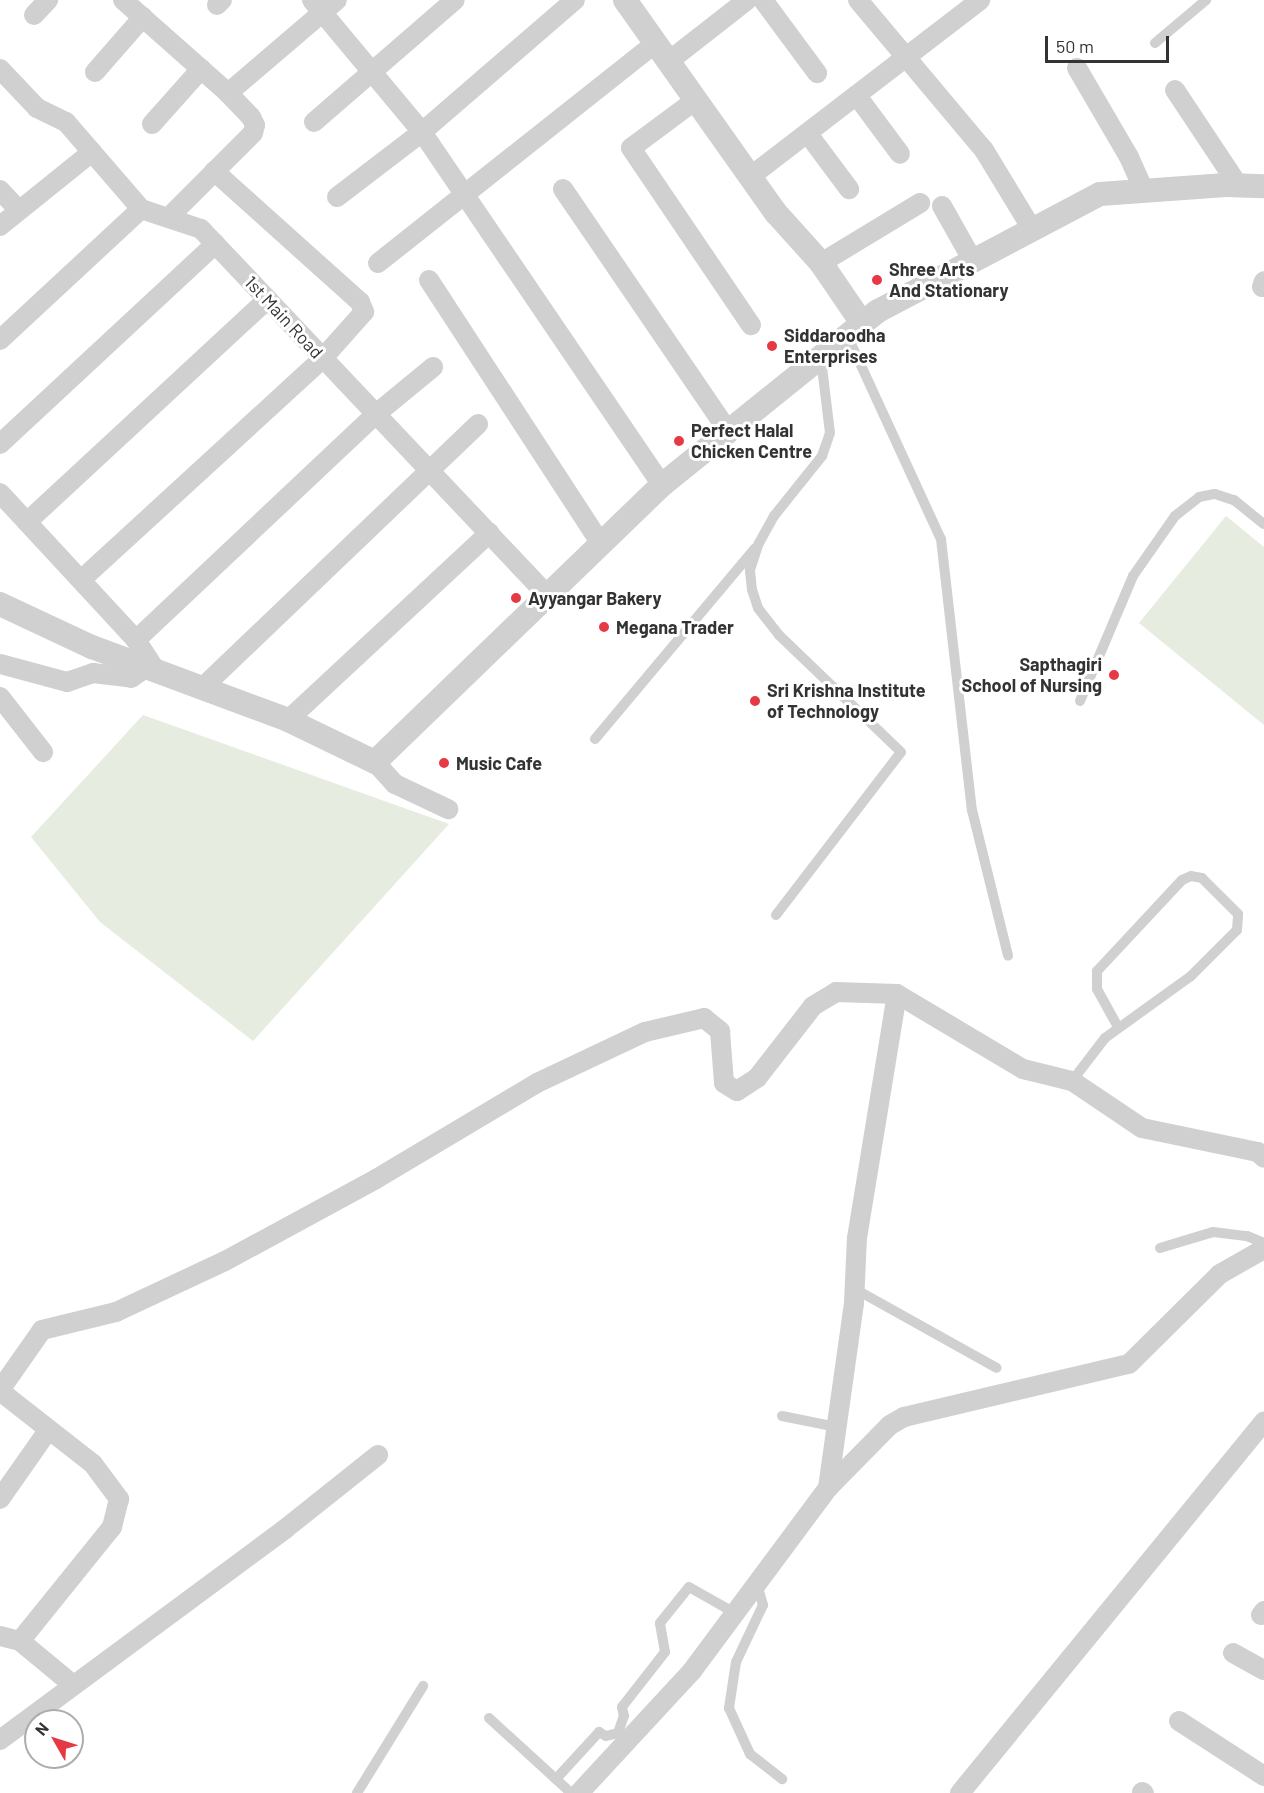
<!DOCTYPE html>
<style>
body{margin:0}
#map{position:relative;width:1264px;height:1793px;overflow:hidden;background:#fff;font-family:Barlow,sans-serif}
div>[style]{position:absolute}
.green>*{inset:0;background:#e6ecdf}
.service>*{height:10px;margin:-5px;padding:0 5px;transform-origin:5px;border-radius:5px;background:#d0d0d0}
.minor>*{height:20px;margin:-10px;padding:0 10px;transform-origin:10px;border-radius:10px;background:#d0d0d0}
.tertiary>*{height:24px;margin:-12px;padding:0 12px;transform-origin:12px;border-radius:12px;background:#d0d0d0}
.dots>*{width:16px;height:16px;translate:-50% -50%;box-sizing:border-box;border:3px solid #fff;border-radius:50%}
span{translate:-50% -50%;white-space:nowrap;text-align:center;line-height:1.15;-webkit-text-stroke:6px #fff;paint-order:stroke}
.poi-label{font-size:18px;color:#333;font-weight:700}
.left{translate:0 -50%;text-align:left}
.right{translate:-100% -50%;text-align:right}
.street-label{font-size:18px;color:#333}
.north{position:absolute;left:24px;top:1709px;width:60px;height:60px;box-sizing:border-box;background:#fff;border:2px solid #adadad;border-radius:50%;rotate:309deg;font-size:16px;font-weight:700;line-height:24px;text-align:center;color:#333}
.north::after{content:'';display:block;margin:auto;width:21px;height:27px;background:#e63946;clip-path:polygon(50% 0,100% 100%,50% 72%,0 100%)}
.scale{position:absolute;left:1045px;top:36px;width:124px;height:27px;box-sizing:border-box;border:3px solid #333;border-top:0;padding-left:8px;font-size:18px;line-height:21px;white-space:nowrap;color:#333;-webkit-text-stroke:4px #fff;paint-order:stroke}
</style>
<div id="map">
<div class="green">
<i style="clip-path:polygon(1226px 516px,1264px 547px,1264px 725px,1139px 623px)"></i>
<i style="clip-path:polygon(143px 715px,449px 824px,253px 1041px,100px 922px,31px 837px)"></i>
</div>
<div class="service">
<i style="left:1155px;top:43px;width:67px;rotate:-40.1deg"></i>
<i style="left:847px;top:335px;width:225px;rotate:65.3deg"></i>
<i style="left:941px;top:539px;width:273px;rotate:83.5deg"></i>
<i style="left:972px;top:810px;width:150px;rotate:76.1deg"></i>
<i style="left:1080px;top:701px;width:136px;rotate:-67deg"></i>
<i style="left:1133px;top:576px;width:73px;rotate:-55deg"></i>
<i style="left:1175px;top:516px;width:31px;rotate:-38deg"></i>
<i style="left:1199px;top:497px;width:16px;rotate:-11deg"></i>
<i style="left:1215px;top:494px;width:20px;rotate:18deg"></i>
<i style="left:1234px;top:500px;width:38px;rotate:39deg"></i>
<i style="left:595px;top:739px;width:249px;rotate:-50deg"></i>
<i style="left:776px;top:915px;width:205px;rotate:-52.5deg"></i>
<i style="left:901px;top:752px;width:169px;rotate:-136.2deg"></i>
<i style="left:779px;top:635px;width:34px;rotate:-128deg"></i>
<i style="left:758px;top:608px;width:19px;rotate:-108deg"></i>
<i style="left:752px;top:590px;width:20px;rotate:-96deg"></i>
<i style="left:750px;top:570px;width:28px;rotate:-72deg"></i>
<i style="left:759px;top:543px;width:31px;rotate:-61deg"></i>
<i style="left:774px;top:516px;width:77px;rotate:-51.3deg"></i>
<i style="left:822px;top:456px;width:24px;rotate:-71deg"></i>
<i style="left:830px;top:433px;width:75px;rotate:-96.9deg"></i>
<i style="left:1072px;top:1081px;width:54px;rotate:-52.5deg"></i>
<i style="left:1105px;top:1038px;width:106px;rotate:-35.8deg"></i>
<i style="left:1191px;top:976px;width:65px;rotate:-45deg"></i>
<i style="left:1237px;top:930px;width:16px;rotate:-86deg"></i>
<i style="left:1238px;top:914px;width:51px;rotate:-135deg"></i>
<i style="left:1202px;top:878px;width:11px;rotate:-170deg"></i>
<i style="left:1191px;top:876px;width:10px;rotate:156deg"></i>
<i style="left:1182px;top:880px;width:125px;rotate:133deg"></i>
<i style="left:1097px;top:971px;width:18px;rotate:90deg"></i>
<i style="left:1097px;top:989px;width:43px;rotate:61.1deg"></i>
<i style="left:1160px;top:1248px;width:55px;rotate:-16.8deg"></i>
<i style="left:1213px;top:1232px;width:34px;rotate:7deg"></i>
<i style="left:1247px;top:1236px;width:18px;rotate:22deg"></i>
<i style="left:855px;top:1289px;width:162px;rotate:29.1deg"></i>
<i style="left:782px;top:1416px;width:55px;rotate:11.5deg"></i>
<i style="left:757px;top:1584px;width:22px;rotate:74deg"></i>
<i style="left:763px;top:1605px;width:63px;rotate:115.3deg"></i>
<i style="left:736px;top:1662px;width:47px;rotate:98.7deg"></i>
<i style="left:729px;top:1708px;width:51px;rotate:65.5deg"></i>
<i style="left:750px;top:1754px;width:41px;rotate:38deg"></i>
<i style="left:489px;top:1718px;width:111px;rotate:42.4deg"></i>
<i style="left:556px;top:1779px;width:64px;rotate:-47.5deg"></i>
<i style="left:599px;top:1732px;width:8px;rotate:30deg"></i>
<i style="left:606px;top:1736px;width:12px;rotate:-14deg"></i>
<i style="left:618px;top:1733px;width:18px;rotate:-71deg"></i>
<i style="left:624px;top:1716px;width:9px;rotate:-103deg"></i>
<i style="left:622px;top:1707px;width:70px;rotate:-52deg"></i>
<i style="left:665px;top:1652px;width:29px;rotate:-100deg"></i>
<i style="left:660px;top:1623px;width:46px;rotate:-51.1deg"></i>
<i style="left:689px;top:1587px;width:53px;rotate:29.5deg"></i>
<i style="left:357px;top:1793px;width:126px;rotate:-58.3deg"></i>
</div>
<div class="minor">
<i style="left:123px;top:0;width:140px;rotate:41.5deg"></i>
<i style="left:312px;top:0;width:172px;rotate:50.2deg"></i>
<i style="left:422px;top:132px;width:427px;rotate:55.8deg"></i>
<i style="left:763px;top:0;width:91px;rotate:53.5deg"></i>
<i style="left:858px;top:0;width:196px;rotate:50deg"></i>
<i style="left:984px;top:150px;width:92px;rotate:58.7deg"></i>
<i style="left:217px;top:5px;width:7px;rotate:-45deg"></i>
<i style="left:34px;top:15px;width:21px;rotate:-47deg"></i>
<i style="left:669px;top:61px;width:99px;rotate:-38deg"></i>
<i style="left:1077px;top:68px;width:103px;rotate:59.7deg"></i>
<i style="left:1129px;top:157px;width:37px;rotate:66deg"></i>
<i style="left:0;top:69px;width:54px;rotate:46.5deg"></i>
<i style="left:37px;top:108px;width:32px;rotate:26deg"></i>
<i style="left:66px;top:122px;width:115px;rotate:49.2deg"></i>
<i style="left:141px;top:209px;width:63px;rotate:18.4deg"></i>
<i style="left:201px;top:229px;width:506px;rotate:46.6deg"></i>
<i style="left:95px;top:72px;width:73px;rotate:-48.9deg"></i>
<i style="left:1175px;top:90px;width:114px;rotate:56.4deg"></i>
<i style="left:857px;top:96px;width:72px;rotate:53.4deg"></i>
<i style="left:697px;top:99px;width:82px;rotate:143.4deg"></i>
<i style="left:631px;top:148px;width:214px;rotate:55.9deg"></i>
<i style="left:314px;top:122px;width:186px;rotate:-40.9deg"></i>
<i style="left:152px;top:124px;width:74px;rotate:-48.3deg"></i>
<i style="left:808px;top:134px;width:69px;rotate:53.3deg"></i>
<i style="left:751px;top:176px;width:289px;rotate:-37.5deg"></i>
<i style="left:563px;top:189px;width:293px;rotate:55.7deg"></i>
<i style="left:0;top:190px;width:26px;rotate:47deg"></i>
<i style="left:337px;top:197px;width:107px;rotate:-37.4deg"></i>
<i style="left:422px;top:132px;width:202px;rotate:-40.8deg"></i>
<i style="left:942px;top:206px;width:63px;rotate:60.6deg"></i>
<i style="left:168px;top:218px;width:120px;rotate:-45deg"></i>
<i style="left:253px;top:133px;width:8px;rotate:-76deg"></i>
<i style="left:255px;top:125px;width:9px;rotate:-117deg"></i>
<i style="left:251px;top:117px;width:33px;rotate:-134deg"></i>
<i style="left:228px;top:93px;width:143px;rotate:-40.5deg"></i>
<i style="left:0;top:226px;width:118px;rotate:-38.8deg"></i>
<i style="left:378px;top:263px;width:355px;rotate:-38.4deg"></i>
<i style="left:821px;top:263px;width:116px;rotate:-31.2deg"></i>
<i style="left:429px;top:280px;width:316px;rotate:56.9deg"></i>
<i style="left:1262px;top:287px;width:6px;rotate:-72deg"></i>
<i style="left:0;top:340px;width:192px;rotate:-42.9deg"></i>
<i style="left:0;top:444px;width:294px;rotate:-42.9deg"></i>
<i style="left:0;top:493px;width:200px;rotate:47.2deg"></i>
<i style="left:136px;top:640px;width:37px;rotate:57deg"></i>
<i style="left:27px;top:522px;width:328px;rotate:-42.8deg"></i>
<i style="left:81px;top:580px;width:328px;rotate:-42.5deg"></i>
<i style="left:323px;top:358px;width:62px;rotate:-48.3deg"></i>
<i style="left:364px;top:312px;width:11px;rotate:-112deg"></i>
<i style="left:360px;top:302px;width:196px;rotate:-138.1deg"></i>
<i style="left:136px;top:640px;width:330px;rotate:-43.3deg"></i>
<i style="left:376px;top:414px;width:74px;rotate:-39.5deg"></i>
<i style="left:0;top:664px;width:69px;rotate:15deg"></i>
<i style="left:67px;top:682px;width:28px;rotate:-19deg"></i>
<i style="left:93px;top:673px;width:38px;rotate:7deg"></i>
<i style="left:131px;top:678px;width:19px;rotate:-35deg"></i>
<i style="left:202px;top:688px;width:382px;rotate:-43.7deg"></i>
<i style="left:0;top:697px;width:70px;rotate:52deg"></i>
<i style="left:288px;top:720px;width:275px;rotate:-42.9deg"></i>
<i style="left:375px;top:762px;width:30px;rotate:48deg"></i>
<i style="left:395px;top:784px;width:59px;rotate:25.3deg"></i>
<i style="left:0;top:1390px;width:73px;rotate:-55deg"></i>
<i style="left:42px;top:1330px;width:76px;rotate:-13.7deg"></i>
<i style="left:116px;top:1312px;width:120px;rotate:-25.1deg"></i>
<i style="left:225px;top:1261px;width:172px;rotate:-28.5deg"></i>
<i style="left:376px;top:1179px;width:187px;rotate:-30.8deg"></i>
<i style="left:537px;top:1083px;width:119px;rotate:-25.3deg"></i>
<i style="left:645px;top:1032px;width:61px;rotate:-13.3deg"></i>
<i style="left:704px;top:1018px;width:21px;rotate:39deg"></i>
<i style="left:720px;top:1031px;width:52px;rotate:85.6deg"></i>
<i style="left:724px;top:1083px;width:15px;rotate:32deg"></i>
<i style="left:737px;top:1091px;width:24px;rotate:-33deg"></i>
<i style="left:757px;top:1078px;width:91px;rotate:-52.1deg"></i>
<i style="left:813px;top:1006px;width:27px;rotate:-31deg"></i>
<i style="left:836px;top:992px;width:61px;rotate:1.9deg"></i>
<i style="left:897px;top:994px;width:147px;rotate:30.8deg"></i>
<i style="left:1023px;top:1069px;width:50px;rotate:13.8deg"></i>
<i style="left:1072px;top:1081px;width:84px;rotate:33.9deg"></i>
<i style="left:1142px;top:1128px;width:118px;rotate:11.7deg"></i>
<i style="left:1258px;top:1152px;width:8px;rotate:45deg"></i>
<i style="left:0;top:1391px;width:118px;rotate:38.1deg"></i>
<i style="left:93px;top:1464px;width:44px;rotate:53.4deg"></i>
<i style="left:119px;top:1499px;width:29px;rotate:104deg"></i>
<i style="left:112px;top:1527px;width:146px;rotate:128.9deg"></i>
<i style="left:828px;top:1488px;width:187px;rotate:-82deg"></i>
<i style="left:854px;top:1303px;width:65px;rotate:-87.4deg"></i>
<i style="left:857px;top:1238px;width:247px;rotate:-80.7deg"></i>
<i style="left:0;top:1499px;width:85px;rotate:-55deg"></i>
<i style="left:1261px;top:1615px;width:5px;rotate:-53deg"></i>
<i style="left:0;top:1636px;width:21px;rotate:14deg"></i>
<i style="left:20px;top:1641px;width:67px;rotate:39.6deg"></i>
<i style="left:1233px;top:1653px;width:35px;rotate:29deg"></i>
<i style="left:1179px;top:1721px;width:101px;rotate:32.9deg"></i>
<i style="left:0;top:1740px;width:355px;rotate:-36.5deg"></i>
<i style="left:285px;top:1529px;width:119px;rotate:-38.5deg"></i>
<i style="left:1142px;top:1792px;width:2px;rotate:27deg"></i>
<i style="left:579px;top:1793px;width:166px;rotate:-47.2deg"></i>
<i style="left:692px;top:1671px;width:228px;rotate:-53.4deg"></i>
<i style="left:828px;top:1488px;width:88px;rotate:-45.5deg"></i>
<i style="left:890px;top:1425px;width:16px;rotate:-30deg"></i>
<i style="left:904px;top:1417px;width:231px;rotate:-13.3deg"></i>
<i style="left:1129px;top:1364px;width:128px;rotate:-44.7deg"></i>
<i style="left:1220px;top:1274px;width:51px;rotate:-29.6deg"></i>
<i style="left:960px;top:1793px;width:480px;rotate:-50.7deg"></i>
</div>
<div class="tertiary">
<i style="left:625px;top:0;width:261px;rotate:54.7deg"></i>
<i style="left:776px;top:213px;width:67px;rotate:48deg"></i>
<i style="left:821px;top:263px;width:73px;rotate:55.7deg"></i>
<i style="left:0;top:604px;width:102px;rotate:25.1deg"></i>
<i style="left:92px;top:647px;width:209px;rotate:20.4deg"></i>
<i style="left:288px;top:720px;width:97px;rotate:25.8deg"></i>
<i style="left:375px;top:762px;width:399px;rotate:-44deg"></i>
<i style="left:662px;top:485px;width:277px;rotate:-38.9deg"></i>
<i style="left:878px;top:311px;width:251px;rotate:-27.8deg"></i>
<i style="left:1100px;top:194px;width:126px;rotate:-4.1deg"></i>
<i style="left:1226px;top:185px;width:38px;rotate:2deg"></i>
</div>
<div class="dots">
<i style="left:877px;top:280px;background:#e63946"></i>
<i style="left:772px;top:346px;background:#e63946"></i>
<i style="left:679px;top:441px;background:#e63946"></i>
<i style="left:516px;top:598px;background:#e63946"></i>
<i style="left:604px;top:627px;background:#e63946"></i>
<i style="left:1114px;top:675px;background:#e63946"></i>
<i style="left:755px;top:701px;background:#e63946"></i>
<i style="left:444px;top:763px;background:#e63946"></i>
</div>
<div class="poi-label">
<span class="left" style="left:889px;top:280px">Shree Arts<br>And Stationary</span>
<span class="left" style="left:784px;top:346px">Siddaroodha<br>Enterprises</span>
<span class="left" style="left:691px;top:441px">Perfect Halal<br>Chicken Centre</span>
<span class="left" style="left:528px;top:598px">Ayyangar Bakery</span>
<span class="left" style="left:616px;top:627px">Megana Trader</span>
<span class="right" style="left:1102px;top:675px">Sapthagiri<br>School of Nursing</span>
<span class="left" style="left:767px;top:701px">Sri Krishna Institute<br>of Technology</span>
<span class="left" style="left:456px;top:763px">Music Cafe</span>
</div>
<div class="street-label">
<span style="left:284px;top:317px;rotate:47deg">1st Main Road</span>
</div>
<div class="north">N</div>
<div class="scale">50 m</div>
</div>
